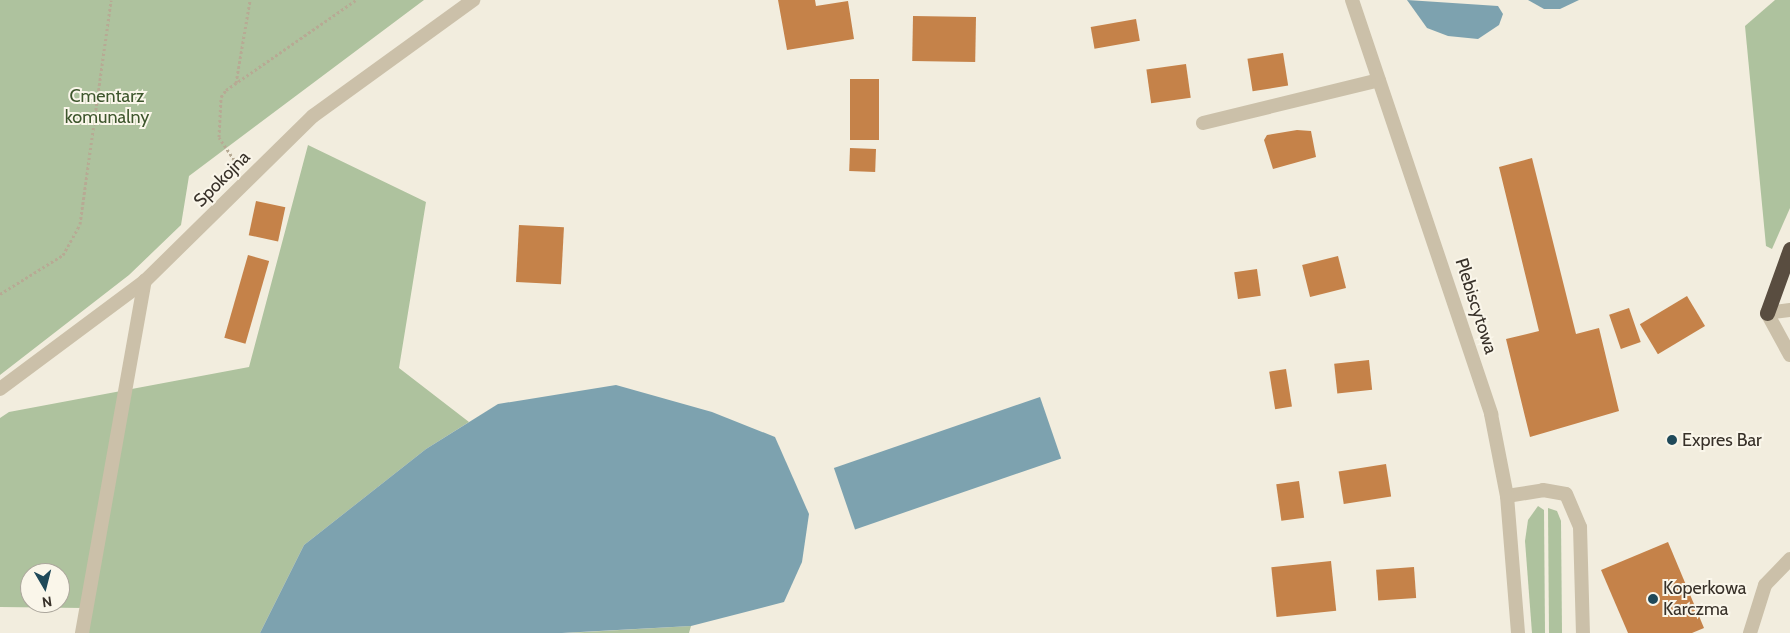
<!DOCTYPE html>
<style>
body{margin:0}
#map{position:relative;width:1790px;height:633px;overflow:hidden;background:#f2edde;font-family:Cabin,sans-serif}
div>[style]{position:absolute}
.green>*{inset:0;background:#aec29e}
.water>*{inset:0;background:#7da2af;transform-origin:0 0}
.building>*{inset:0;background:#c58249;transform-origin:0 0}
.path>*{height:3px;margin-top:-1.5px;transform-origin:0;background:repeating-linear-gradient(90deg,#b7aa94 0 2.5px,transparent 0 5px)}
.service>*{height:14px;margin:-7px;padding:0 7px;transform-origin:7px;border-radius:7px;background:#cbc0a9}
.minor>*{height:14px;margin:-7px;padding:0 7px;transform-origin:7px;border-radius:7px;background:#cbc0a9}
.motorway>*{height:15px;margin:-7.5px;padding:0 7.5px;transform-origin:7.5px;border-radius:7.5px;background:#594d40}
.dots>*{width:14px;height:14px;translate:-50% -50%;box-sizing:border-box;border:2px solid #faf6ea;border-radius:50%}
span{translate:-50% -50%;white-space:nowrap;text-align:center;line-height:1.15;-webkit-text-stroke:4px #faf6ea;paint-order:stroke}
.park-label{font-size:18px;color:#3e562d}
.street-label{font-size:18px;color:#383129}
.poi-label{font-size:18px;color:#383129}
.left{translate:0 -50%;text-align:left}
.north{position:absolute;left:20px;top:563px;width:50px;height:50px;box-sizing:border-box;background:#faf6ea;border:1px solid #aca79d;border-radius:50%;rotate:172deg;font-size:14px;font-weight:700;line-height:20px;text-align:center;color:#383129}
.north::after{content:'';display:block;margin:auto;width:18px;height:22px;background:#1f4959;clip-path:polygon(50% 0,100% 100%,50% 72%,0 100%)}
</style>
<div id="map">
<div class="green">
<i style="clip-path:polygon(0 0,424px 0,189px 176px,181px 225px,129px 275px,0 375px)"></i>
<i style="clip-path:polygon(1775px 0,1790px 0,1790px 208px,1772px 249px,1766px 246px,1745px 26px)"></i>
<i style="clip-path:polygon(evenodd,308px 145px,426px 202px,399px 368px,469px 422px,426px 449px,304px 545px,260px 633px,82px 633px,84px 608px,0 607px,0 418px,9px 412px,249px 367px,308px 145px,30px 573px,60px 573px,60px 603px,30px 603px,30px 573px)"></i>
<i style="clip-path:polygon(1538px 506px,1544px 510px,1545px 633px,1532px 633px,1525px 541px,1528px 520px)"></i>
<i style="clip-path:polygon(1548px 508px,1557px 511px,1561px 521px,1562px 633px,1549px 633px)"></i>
<i style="clip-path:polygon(691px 626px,689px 633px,562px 633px,567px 633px)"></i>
</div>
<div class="water">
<i style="clip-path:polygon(1407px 0,1498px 6px,1503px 14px,1499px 25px,1478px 39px,1448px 36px,1427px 28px)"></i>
<i style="clip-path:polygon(1528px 0,1579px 0,1560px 9px,1544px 9px)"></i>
<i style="clip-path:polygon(616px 385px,712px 412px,775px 437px,809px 514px,802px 562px,784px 602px,691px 626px,562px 633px,260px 633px,304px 545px,426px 449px,498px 404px)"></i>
<i style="left:1040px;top:397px;width:65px;height:218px;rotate:71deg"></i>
</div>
<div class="building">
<i style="clip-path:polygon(778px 0,815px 0,816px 6px,848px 1px,854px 39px,787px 50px)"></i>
<i style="left:913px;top:16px;width:63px;height:45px;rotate:1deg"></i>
<i style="left:1136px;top:19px;width:22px;height:46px;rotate:80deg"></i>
<i style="left:1283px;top:53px;width:33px;height:36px;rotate:81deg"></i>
<i style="left:1186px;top:64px;width:34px;height:40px;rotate:82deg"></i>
<i style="left:850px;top:79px;width:29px;height:61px"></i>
<i style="clip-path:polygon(1297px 130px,1311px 131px,1316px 157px,1273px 169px,1264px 140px,1267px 135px)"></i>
<i style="left:850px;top:148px;width:26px;height:23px;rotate:2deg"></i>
<i style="clip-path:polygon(1532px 158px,1576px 334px,1599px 328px,1619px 411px,1530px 437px,1506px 339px,1539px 331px,1499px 167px)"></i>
<i style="left:256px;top:201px;width:30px;height:35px;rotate:12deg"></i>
<i style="left:519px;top:225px;width:45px;height:57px;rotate:3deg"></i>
<i style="left:248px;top:255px;width:22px;height:86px;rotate:16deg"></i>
<i style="left:1338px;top:256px;width:33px;height:37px;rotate:76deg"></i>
<i style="left:1257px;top:269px;width:27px;height:23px;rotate:82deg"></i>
<i style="left:1687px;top:296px;width:35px;height:55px;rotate:59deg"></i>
<i style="left:1629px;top:308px;width:36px;height:21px;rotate:71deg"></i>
<i style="left:1369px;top:360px;width:30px;height:35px;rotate:84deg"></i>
<i style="left:1286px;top:369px;width:38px;height:17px;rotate:81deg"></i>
<i style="left:1386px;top:464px;width:33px;height:48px;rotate:81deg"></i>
<i style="left:1299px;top:481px;width:37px;height:23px;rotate:82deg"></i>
<i style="clip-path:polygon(1668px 542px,1704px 628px,1692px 633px,1628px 633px,1601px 570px)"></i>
<i style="left:1331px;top:561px;width:50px;height:60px;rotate:84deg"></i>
<i style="left:1414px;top:567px;width:31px;height:38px;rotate:86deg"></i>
</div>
<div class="path">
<i style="left:236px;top:83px;width:84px;rotate:-80.4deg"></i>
<i style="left:237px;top:164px;width:32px;rotate:-124deg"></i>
<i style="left:219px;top:137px;width:40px;rotate:-87.1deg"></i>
<i style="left:221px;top:97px;width:9px;rotate:-54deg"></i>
<i style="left:226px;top:90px;width:158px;rotate:-34.7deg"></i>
<i style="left:0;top:294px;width:74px;rotate:-31.8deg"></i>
<i style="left:63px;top:255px;width:35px;rotate:-61deg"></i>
<i style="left:80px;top:224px;width:226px;rotate:-82.1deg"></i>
</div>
<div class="service">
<i style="left:1203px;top:123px;width:181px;rotate:-13.7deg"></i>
<i style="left:1790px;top:310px;width:23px;rotate:173deg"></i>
<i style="left:1767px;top:313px;width:48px;rotate:61.3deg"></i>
<i style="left:1507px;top:496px;width:36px;rotate:-9deg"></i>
<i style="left:1543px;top:490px;width:23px;rotate:10deg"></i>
<i style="left:1566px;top:494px;width:36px;rotate:67deg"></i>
<i style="left:1580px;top:527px;width:106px;rotate:88.4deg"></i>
<i style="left:1750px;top:633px;width:50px;rotate:-72.6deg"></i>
<i style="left:1765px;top:585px;width:36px;rotate:-46deg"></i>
</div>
<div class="minor">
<i style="left:1352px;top:0;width:437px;rotate:71.4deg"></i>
<i style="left:1491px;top:414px;width:84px;rotate:79deg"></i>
<i style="left:1507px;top:496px;width:137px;rotate:85.4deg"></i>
<i style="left:0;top:389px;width:181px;rotate:-36.7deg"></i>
<i style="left:145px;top:281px;width:235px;rotate:-44.5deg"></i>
<i style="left:313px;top:116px;width:198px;rotate:-35.9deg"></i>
<i style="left:82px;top:633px;width:358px;rotate:-79.9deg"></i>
</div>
<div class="motorway">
<i style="left:1767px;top:313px;width:68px;rotate:-70.2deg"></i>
</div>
<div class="dots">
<i style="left:1672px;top:440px;background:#1f4959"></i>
<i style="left:1653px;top:599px;background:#1f4959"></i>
</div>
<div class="park-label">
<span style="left:107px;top:107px">Cmentarz<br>komunalny</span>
</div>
<div class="street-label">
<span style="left:222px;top:179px;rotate:-45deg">Spokojna</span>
<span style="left:1476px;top:306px;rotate:72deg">Plebiscytowa</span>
</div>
<div class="poi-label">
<span class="left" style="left:1682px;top:440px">Expres Bar</span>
<span class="left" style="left:1663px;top:599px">Koperkowa<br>Karczma</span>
</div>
<div class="north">N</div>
</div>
